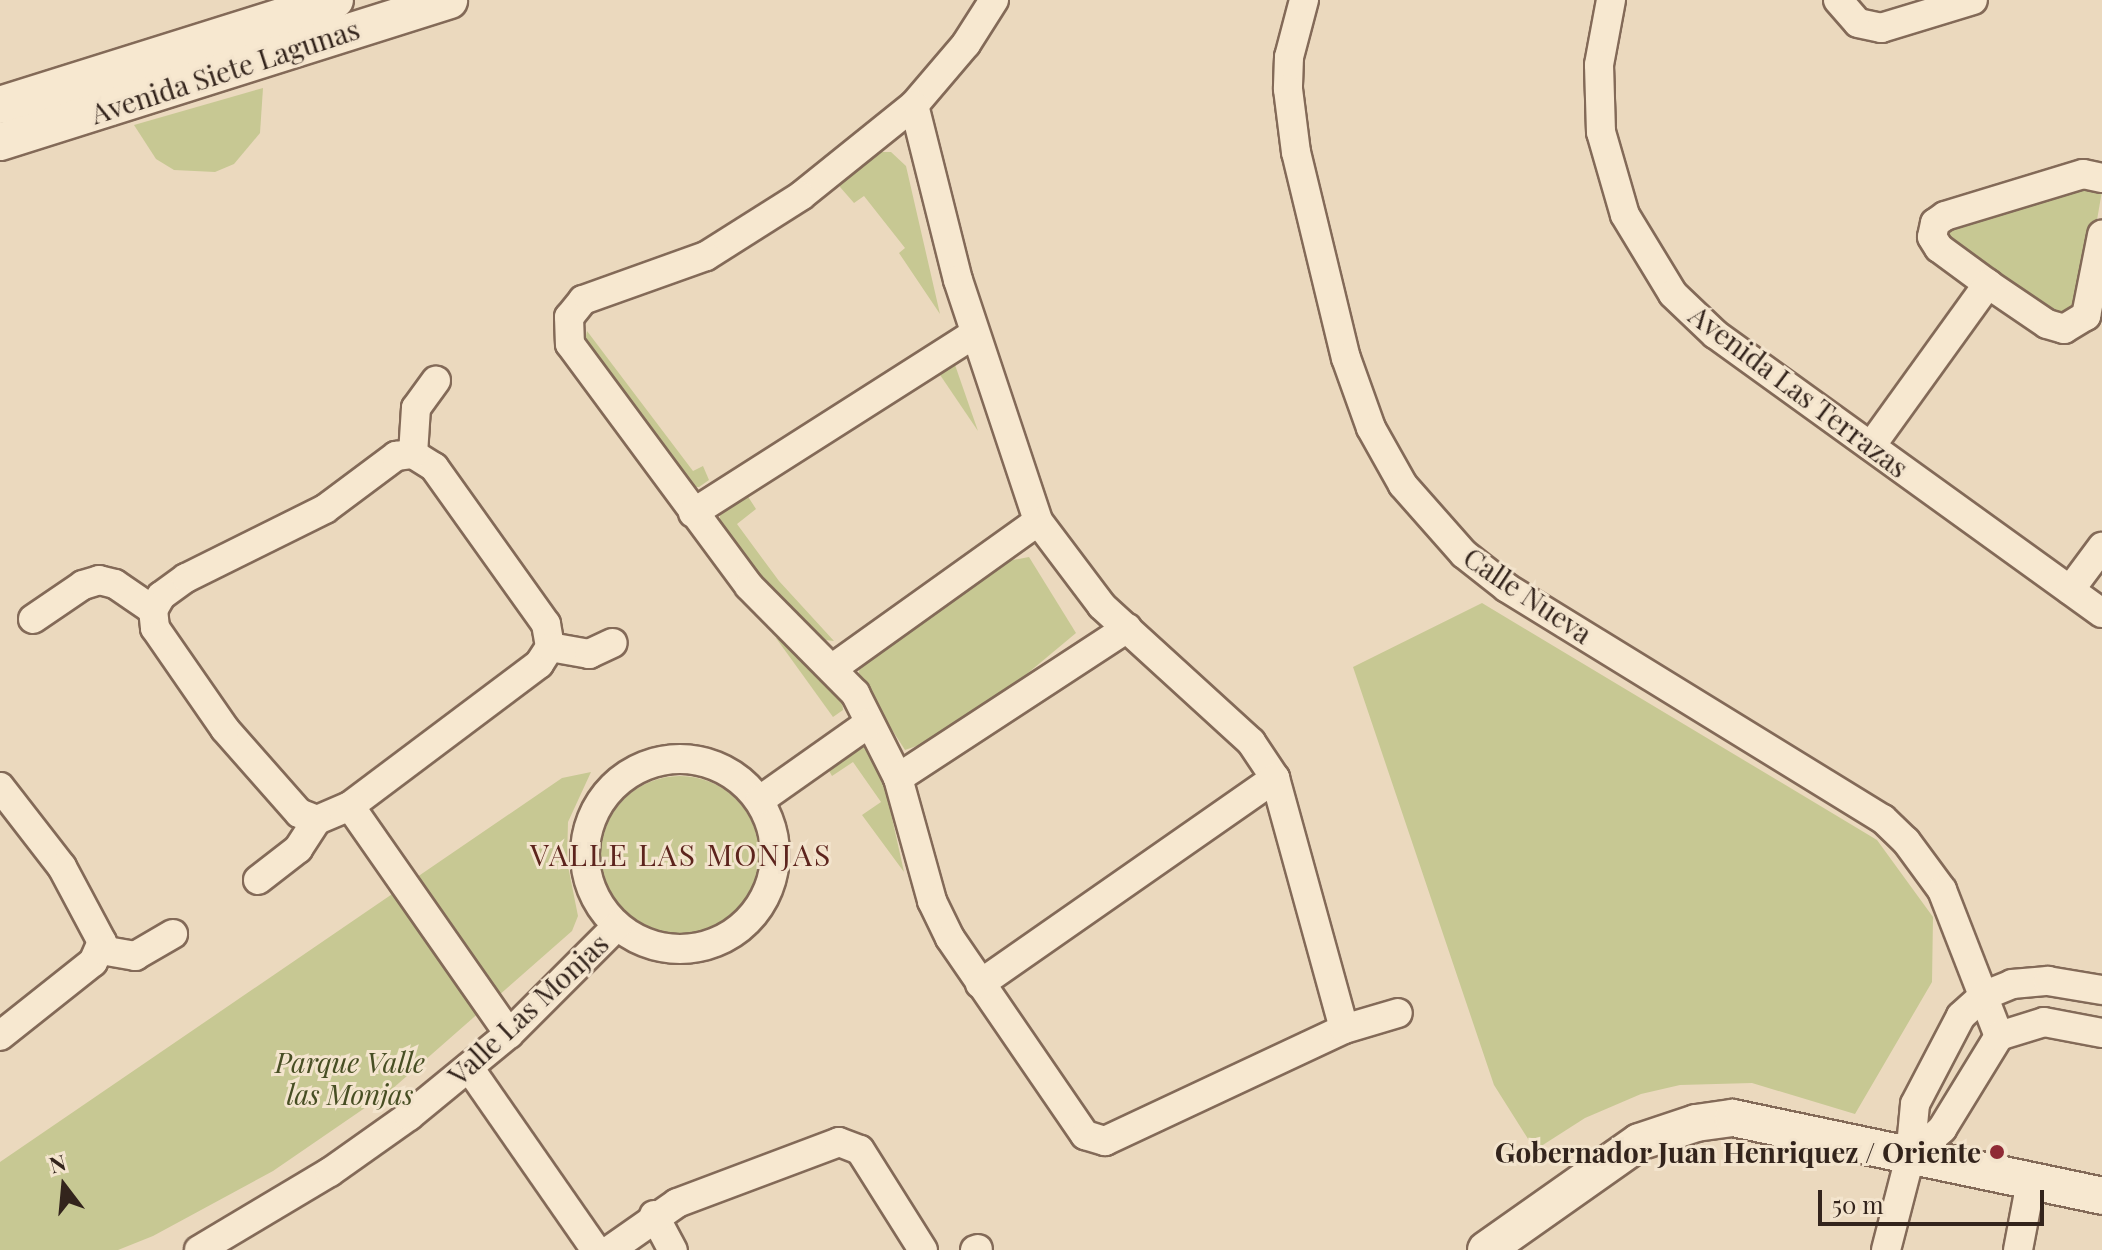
<!DOCTYPE html>
<style>
body{margin:0}
#map{position:relative;width:2102px;height:1250px;overflow:hidden;background:#ebd9be;font-family:"Playfair Display",serif}
div>[style]{position:absolute}
.green>*{inset:0;background:#c7c893}
.round{border-radius:50%}
.roads{filter:drop-shadow(2px 0 #836a58) drop-shadow(-2px 0 #836a58) drop-shadow(0 2px #836a58) drop-shadow(0 -2px #836a58)}
.minor>*{height:28px;margin:-14px;padding:0 14px;transform-origin:14px;border-radius:14px;background:#f7e8d0}
.minor>.ring{margin:-14px;padding:0;box-sizing:content-box;background:none;border:28px solid #f7e8d0;border-radius:50%}
.tertiary>*{height:36px;margin:-18px;padding:0 18px;transform-origin:18px;border-radius:18px;background:#f7e8d0}
.dots>*{width:22px;height:22px;translate:-50% -50%;box-sizing:border-box;border:4px solid #f3e4cd;border-radius:50%}
span{translate:-50% -50%;white-space:nowrap;text-align:center;line-height:1.15;-webkit-text-stroke:6px #f3e4cd;paint-order:stroke}
.street-label{font-size:28px;color:#33241c}
.park-label{font-size:28px;color:#474e23;font-style:italic}
.poi-label{font-size:28px;color:#33241c;font-weight:700}
.right{translate:-100% -50%;text-align:right}
.neighbourhood-label{font-size:30px;color:#5d241d;letter-spacing:2px}
.north{position:absolute;left:24px;top:1146px;width:80px;height:80px;-webkit-text-stroke:6px #f3e4cd;paint-order:stroke;rotate:344deg;font-size:22px;font-weight:700;line-height:32px;text-align:center;color:#33241c}
.north::after{content:'';display:block;margin:auto;width:28px;height:36px;background:#33241c;clip-path:polygon(50% 0,100% 100%,50% 72%,0 100%)}
.scale{position:absolute;left:1818px;top:1190px;width:226px;height:36px;box-sizing:border-box;border:4px solid #33241c;border-top:0;padding-left:10px;font-size:24px;line-height:28px;white-space:nowrap;color:#33241c;-webkit-text-stroke:6px #f3e4cd;paint-order:stroke}
</style>
<div id="map">
<div class="green">
<i style="clip-path:polygon(263px 88px,260px 133px,234px 164px,215px 172px,174px 170px,156px 159px,134px 125px)"></i>
<i style="clip-path:polygon(878px 152px,891px 152px,906px 166px,940px 314px,899px 253px,905px 248px,864px 196px,854px 203px,840px 187px,840px 180px)"></i>
<i style="clip-path:polygon(2089px 182px,2102px 191px,2082px 307px,2063px 320px,1941px 235px,1940px 230px)"></i>
<i style="clip-path:polygon(587px 331px,693px 471px,703px 466px,709px 480px,699px 487px,685px 487px,585px 341px)"></i>
<i style="clip-path:polygon(954px 362px,978px 431px,934px 366px)"></i>
<i style="clip-path:polygon(747px 495px,756px 509px,737px 524px,779px 581px,834px 641px,817px 639px,751px 574px,720px 526px,720px 511px)"></i>
<i style="clip-path:polygon(1029px 557px,1076px 633px,1010px 688px,928px 742px,905px 750px,858px 677px,860px 666px,958px 593px,1008px 561px)"></i>
<i style="clip-path:polygon(1482px 603px,1877px 840px,1933px 917px,1932px 982px,1855px 1114px,1752px 1083px,1680px 1085px,1641px 1094px,1585px 1118px,1535px 1150px,1494px 1085px,1353px 667px)"></i>
<i style="clip-path:polygon(782px 637px,842px 699px,843px 710px,833px 717px,776px 638px)"></i>
<i style="clip-path:polygon(857px 745px,866px 745px,883px 777px,904px 872px,862px 815px,881px 802px,853px 762px,832px 776px,828px 769px)"></i>
<i style="clip-path:polygon(591px 772px,568px 822px,567px 861px,578px 916px,572px 931px,391px 1090px,273px 1171px,153px 1236px,118px 1250px,0 1250px,0 1162px,562px 778px)"></i>
<i class="round" style="left:601px;top:776px;width:158px;height:158px"></i>
</div>
<div class="roads">
<div class="minor">
<i style="left:994px;top:0;width:52px;rotate:122.5deg"></i>
<i style="left:966px;top:44px;width:80px;rotate:130.4deg"></i>
<i style="left:914px;top:105px;width:145px;rotate:141.2deg"></i>
<i style="left:801px;top:196px;width:112px;rotate:147.7deg"></i>
<i style="left:706px;top:256px;width:131px;rotate:160.3deg"></i>
<i style="left:583px;top:300px;width:22px;rotate:129deg"></i>
<i style="left:569px;top:317px;width:27px;rotate:88deg"></i>
<i style="left:570px;top:344px;width:301px;rotate:53.5deg"></i>
<i style="left:749px;top:586px;width:151px;rotate:45.3deg"></i>
<i style="left:855px;top:693px;width:95px;rotate:63.2deg"></i>
<i style="left:898px;top:778px;width:128px;rotate:74.5deg"></i>
<i style="left:932px;top:901px;width:41px;rotate:64.1deg"></i>
<i style="left:950px;top:938px;width:239px;rotate:55.6deg"></i>
<i style="left:1085px;top:1135px;width:21px;rotate:17deg"></i>
<i style="left:1105px;top:1141px;width:264px;rotate:-25.1deg"></i>
<i style="left:1344px;top:1029px;width:56px;rotate:-16.5deg"></i>
<i style="left:1304px;top:0;width:59px;rotate:104.7deg"></i>
<i style="left:1289px;top:57px;width:32px;rotate:92deg"></i>
<i style="left:1288px;top:89px;width:64px;rotate:82.8deg"></i>
<i style="left:1296px;top:152px;width:212px;rotate:76.4deg"></i>
<i style="left:1346px;top:358px;width:74px;rotate:70.3deg"></i>
<i style="left:1371px;top:428px;width:65px;rotate:60.7deg"></i>
<i style="left:1403px;top:485px;width:92px;rotate:48.5deg"></i>
<i style="left:1464px;top:554px;width:55px;rotate:38.3deg"></i>
<i style="left:1507px;top:588px;width:441px;rotate:31.6deg"></i>
<i style="left:1883px;top:819px;width:32px;rotate:44deg"></i>
<i style="left:1906px;top:841px;width:61px;rotate:53.7deg"></i>
<i style="left:1942px;top:890px;width:157px;rotate:68.7deg"></i>
<i style="left:1611px;top:0;width:66px;rotate:100.5deg"></i>
<i style="left:1599px;top:65px;width:67px;rotate:88.3deg"></i>
<i style="left:1601px;top:132px;width:86px;rotate:73.9deg"></i>
<i style="left:1625px;top:215px;width:92px;rotate:58.7deg"></i>
<i style="left:1673px;top:294px;width:58px;rotate:43.6deg"></i>
<i style="left:1715px;top:334px;width:477px;rotate:35.8deg"></i>
<i style="left:1838px;top:0;width:30px;rotate:49deg"></i>
<i style="left:1858px;top:23px;width:24px;rotate:12deg"></i>
<i style="left:1881px;top:28px;width:96px;rotate:-16.9deg"></i>
<i style="left:914px;top:105px;width:180px;rotate:75.9deg"></i>
<i style="left:958px;top:280px;width:254px;rotate:71.6deg"></i>
<i style="left:1038px;top:521px;width:106px;rotate:53deg"></i>
<i style="left:1102px;top:606px;width:202px;rotate:42.4deg"></i>
<i style="left:1251px;top:742px;width:43px;rotate:56.3deg"></i>
<i style="left:1275px;top:778px;width:260px;rotate:74.6deg"></i>
<i style="left:2102px;top:178px;width:19px;rotate:-168deg"></i>
<i style="left:2083px;top:174px;width:144px;rotate:163.1deg"></i>
<i style="left:1945px;top:216px;width:12px;rotate:145deg"></i>
<i style="left:1935px;top:223px;width:14px;rotate:102deg"></i>
<i style="left:1932px;top:237px;width:13px;rotate:58deg"></i>
<i style="left:1939px;top:248px;width:61px;rotate:36.3deg"></i>
<i style="left:1988px;top:284px;width:71px;rotate:34.1deg"></i>
<i style="left:2047px;top:324px;width:18px;rotate:16deg"></i>
<i style="left:2064px;top:329px;width:26px;rotate:-31deg"></i>
<i style="left:2086px;top:316px;width:83px;rotate:-78.8deg"></i>
<i style="left:1871px;top:446px;width:200px;rotate:-54.2deg"></i>
<i style="left:413px;top:454px;width:25px;rotate:32deg"></i>
<i style="left:434px;top:467px;width:193px;rotate:54.5deg"></i>
<i style="left:546px;top:624px;width:23px;rotate:80deg"></i>
<i style="left:550px;top:647px;width:20px;rotate:123deg"></i>
<i style="left:539px;top:664px;width:236px;rotate:143.1deg"></i>
<i style="left:350px;top:806px;width:36px;rotate:157deg"></i>
<i style="left:317px;top:820px;width:19px;rotate:-159deg"></i>
<i style="left:299px;top:813px;width:112px;rotate:-131.4deg"></i>
<i style="left:225px;top:729px;width:123px;rotate:-124.7deg"></i>
<i style="left:155px;top:628px;width:18px;rotate:-96deg"></i>
<i style="left:153px;top:610px;width:16px;rotate:-60deg"></i>
<i style="left:161px;top:596px;width:31px;rotate:-36deg"></i>
<i style="left:186px;top:578px;width:155px;rotate:-26.4deg"></i>
<i style="left:325px;top:509px;width:89px;rotate:-36.7deg"></i>
<i style="left:396px;top:456px;width:17px;rotate:-7deg"></i>
<i style="left:413px;top:454px;width:46px;rotate:-86.3deg"></i>
<i style="left:416px;top:408px;width:34px;rotate:-54deg"></i>
<i style="left:693px;top:513px;width:333px;rotate:-32.5deg"></i>
<i style="left:2070px;top:590px;width:54px;rotate:-53.3deg"></i>
<i style="left:33px;top:619px;width:60px;rotate:-34.2deg"></i>
<i style="left:83px;top:585px;width:17px;rotate:-17deg"></i>
<i style="left:99px;top:580px;width:16px;rotate:14deg"></i>
<i style="left:115px;top:584px;width:46px;rotate:34.4deg"></i>
<i style="left:550px;top:647px;width:40px;rotate:10deg"></i>
<i style="left:589px;top:654px;width:26px;rotate:-25deg"></i>
<i style="left:833px;top:668px;width:252px;rotate:-35.6deg"></i>
<i class="ring" style="left:585px;top:759px;width:162px;height:162px"></i>
<i style="left:898px;top:778px;width:274px;rotate:-33.2deg"></i>
<i style="left:0;top:787px;width:101px;rotate:52.2deg"></i>
<i style="left:62px;top:867px;width:85px;rotate:61.9deg"></i>
<i style="left:102px;top:942px;width:22px;rotate:114deg"></i>
<i style="left:93px;top:962px;width:119px;rotate:141.5deg"></i>
<i style="left:760px;top:800px;width:133px;rotate:-35.2deg"></i>
<i style="left:350px;top:806px;width:278px;rotate:55.1deg"></i>
<i style="left:258px;top:880px;width:51px;rotate:-37.8deg"></i>
<i style="left:298px;top:849px;width:35px;rotate:-57deg"></i>
<i style="left:101px;top:950px;width:35px;rotate:10deg"></i>
<i style="left:135px;top:956px;width:44px;rotate:-30.1deg"></i>
<i style="left:980px;top:984px;width:360px;rotate:-34.9deg"></i>
<i style="left:470px;top:1069px;width:221px;rotate:55.2deg"></i>
<i style="left:1910px;top:1157px;width:43px;rotate:-41.2deg"></i>
<i style="left:1942px;top:1129px;width:109px;rotate:-58.5deg"></i>
<i style="left:1999px;top:1036px;width:47px;rotate:-17.3deg"></i>
<i style="left:2044px;top:1022px;width:59px;rotate:10.7deg"></i>
<i style="left:654px;top:1215px;width:40px;rotate:62deg"></i>
<i style="left:199px;top:1250px;width:152px;rotate:-30.8deg"></i>
<i style="left:330px;top:1172px;width:97px;rotate:-35.3deg"></i>
<i style="left:409px;top:1116px;width:129px;rotate:-39.4deg"></i>
<i style="left:509px;top:1034px;width:153px;rotate:-45deg"></i>
<i style="left:610px;top:1250px;width:82px;rotate:-35deg"></i>
<i style="left:677px;top:1203px;width:173px;rotate:-20.6deg"></i>
<i style="left:839px;top:1142px;width:22px;rotate:21deg"></i>
<i style="left:860px;top:1150px;width:118px;rotate:57.8deg"></i>
<i style="left:975px;top:1250px;width:3px;rotate:-18deg"></i>
<i style="left:1886px;top:1250px;width:96px;rotate:-75.5deg"></i>
<i style="left:1910px;top:1157px;width:53px;rotate:-84.6deg"></i>
<i style="left:1915px;top:1104px;width:99px;rotate:-62.4deg"></i>
<i style="left:1961px;top:1016px;width:30px;rotate:-42deg"></i>
<i style="left:1983px;top:996px;width:31px;rotate:-22deg"></i>
<i style="left:2012px;top:984px;width:36px;rotate:-5deg"></i>
<i style="left:2048px;top:981px;width:55px;rotate:9.5deg"></i>
<i style="left:2018px;top:1250px;width:69px;rotate:-79.2deg"></i>
</div>
<div class="tertiary">
<i style="left:0;top:105px;width:351px;rotate:-17.4deg"></i>
<i style="left:0;top:142px;width:471px;rotate:-17.5deg"></i>
<i style="left:1486px;top:1250px;width:187px;rotate:-35.2deg"></i>
<i style="left:1639px;top:1142px;width:60px;rotate:-18.4deg"></i>
<i style="left:1696px;top:1123px;width:37px;rotate:-8deg"></i>
<i style="left:1733px;top:1118px;width:377px;rotate:11.9deg"></i>
</div>
</div>
<div class="dots">
<i style="left:1997px;top:1152px;background:#8f2a35"></i>
</div>
<div class="street-label">
<span style="left:225px;top:71px;rotate:-18deg">Avenida Siete Lagunas</span>
<span style="left:1799px;top:391px;rotate:37deg">Avenida Las Terrazas</span>
<span style="left:1528px;top:595px;rotate:34deg">Calle Nueva</span>
<span style="left:528px;top:1009px;rotate:-43deg">Valle Las Monjas</span>
</div>
<div class="park-label">
<span style="left:350px;top:1078px">Parque Valle<br>las Monjas</span>
</div>
<div class="poi-label">
<span class="right" style="left:1981px;top:1152px">Gobernador Juan Henriquez / Oriente</span>
</div>
<div class="neighbourhood-label">
<span style="left:681px;top:854px">VALLE LAS MONJAS</span>
</div>
<div class="north">N</div>
<div class="scale">50 m</div>
</div>
